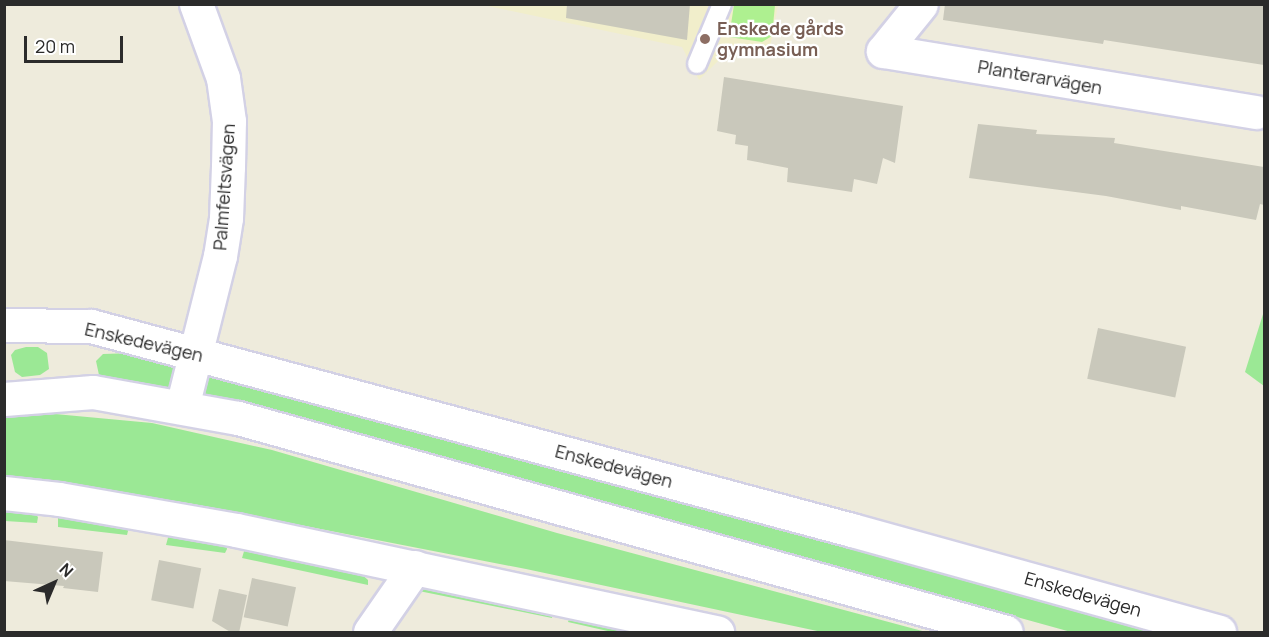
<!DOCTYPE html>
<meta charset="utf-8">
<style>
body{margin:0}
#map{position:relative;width:1269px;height:637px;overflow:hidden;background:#eeebdc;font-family:Manrope,sans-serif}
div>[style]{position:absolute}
.education>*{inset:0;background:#f1eecb}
.green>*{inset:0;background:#9be895}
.pitch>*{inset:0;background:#aef090}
.building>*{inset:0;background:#c9c8bb;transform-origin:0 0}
.roads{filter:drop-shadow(2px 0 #d3d1e5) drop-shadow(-2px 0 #d3d1e5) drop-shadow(0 2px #d3d1e5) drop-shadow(0 -2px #d3d1e5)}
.lane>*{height:18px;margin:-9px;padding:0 9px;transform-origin:9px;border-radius:9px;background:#fff}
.street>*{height:33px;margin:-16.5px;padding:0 16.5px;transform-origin:16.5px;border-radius:16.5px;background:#fff}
.secondary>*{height:33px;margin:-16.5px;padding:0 16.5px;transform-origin:16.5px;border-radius:16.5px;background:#fff}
.dots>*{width:16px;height:16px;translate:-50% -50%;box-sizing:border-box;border:3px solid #fff;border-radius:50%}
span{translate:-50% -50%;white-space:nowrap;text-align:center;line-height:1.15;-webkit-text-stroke:4.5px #fff;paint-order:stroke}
.education-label{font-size:18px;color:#785e54;font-weight:700}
.left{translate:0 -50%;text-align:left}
.street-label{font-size:18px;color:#2b2b2b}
.frame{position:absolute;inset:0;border:6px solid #2b2b2b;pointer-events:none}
.north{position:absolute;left:24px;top:553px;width:60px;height:60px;-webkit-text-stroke:4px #fff;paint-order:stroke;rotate:44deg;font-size:16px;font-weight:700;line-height:24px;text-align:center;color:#2b2b2b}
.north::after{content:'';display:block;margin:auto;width:21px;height:27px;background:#2b2b2b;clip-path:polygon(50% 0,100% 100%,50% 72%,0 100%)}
.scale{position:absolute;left:24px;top:36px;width:99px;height:27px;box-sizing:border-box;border:3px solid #2b2b2b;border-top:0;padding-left:8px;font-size:18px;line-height:21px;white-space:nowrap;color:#2b2b2b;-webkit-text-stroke:4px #fff;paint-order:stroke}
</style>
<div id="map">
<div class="education">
<i style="clip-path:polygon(483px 5px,483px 4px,778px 5px,769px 53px,728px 51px,699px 80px,682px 47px)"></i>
</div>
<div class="green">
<i style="clip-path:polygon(1264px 311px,1264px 386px,1245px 372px)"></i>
<i style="clip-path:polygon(26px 347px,38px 347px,47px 353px,49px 369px,40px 375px,22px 377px,15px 372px,11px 355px,15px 350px)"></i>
<i style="clip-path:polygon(134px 353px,251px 378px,1154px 632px,1071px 632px,282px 415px,166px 387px,109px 380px,99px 375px,96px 361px,103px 354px)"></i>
<i style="clip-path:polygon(55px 414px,152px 423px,272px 450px,557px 533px,926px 632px,822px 632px,526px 569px,188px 503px,5px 477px,5px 417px)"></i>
<i style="clip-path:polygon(5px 512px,36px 515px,38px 517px,37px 523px,5px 521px)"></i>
<i style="clip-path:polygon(58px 518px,97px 521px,129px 527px,127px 535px,58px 527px)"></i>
<i style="clip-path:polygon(169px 534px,226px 544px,227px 549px,225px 553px,166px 545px)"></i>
<i style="clip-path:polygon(245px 548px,359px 572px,368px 580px,368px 585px,242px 558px)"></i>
<i style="clip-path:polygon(431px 587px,553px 610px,552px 618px,414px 590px)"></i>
<i style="clip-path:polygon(571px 614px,657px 632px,612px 632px,568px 622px)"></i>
</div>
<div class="pitch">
<i style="clip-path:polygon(734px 5px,775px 5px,772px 36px,762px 42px,729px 37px)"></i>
</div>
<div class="building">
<i style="clip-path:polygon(567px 4px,690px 4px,687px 40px,566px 18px)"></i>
<i style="clip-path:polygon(945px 4px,1264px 4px,1264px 65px,1104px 40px,1103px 44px,943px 20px)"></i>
<i style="clip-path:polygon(724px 77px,903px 106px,895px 163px,883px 158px,877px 184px,854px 179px,852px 192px,787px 182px,788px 168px,747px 160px,748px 146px,735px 144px,736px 135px,717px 131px)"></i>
<i style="clip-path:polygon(978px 124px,1037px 130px,1036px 134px,1115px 138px,1114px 143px,1264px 167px,1264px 205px,1260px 204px,1256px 220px,1181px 206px,1181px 210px,1106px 196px,969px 178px)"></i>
<i style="left:1098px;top:328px;width:90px;height:52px;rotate:12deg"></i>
<i style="clip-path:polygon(4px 540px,103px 552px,98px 592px,63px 588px,64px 586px,4px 581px)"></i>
<i style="left:159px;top:560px;width:43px;height:41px;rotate:11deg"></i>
<i style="left:252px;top:578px;width:45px;height:40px;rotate:12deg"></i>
<i style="clip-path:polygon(219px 589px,247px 595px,239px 633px,232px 633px,212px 621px)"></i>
</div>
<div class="roads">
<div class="lane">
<i style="left:697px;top:64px;width:65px;rotate:-67.4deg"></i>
</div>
<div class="street">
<i style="left:883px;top:51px;width:378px;rotate:9.3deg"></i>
<i style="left:883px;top:51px;width:60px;rotate:-51deg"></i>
<i style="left:4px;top:493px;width:55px;rotate:6.2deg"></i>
<i style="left:59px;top:499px;width:180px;rotate:9.9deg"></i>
<i style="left:236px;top:530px;width:492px;rotate:12deg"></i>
<i style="left:370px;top:632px;width:79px;rotate:-55.3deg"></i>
</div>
<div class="secondary">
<i style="left:4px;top:325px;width:87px;rotate:0.7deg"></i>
<i style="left:91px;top:326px;width:788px;rotate:15.01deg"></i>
<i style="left:852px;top:530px;width:381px;rotate:15.5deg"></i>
<i style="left:4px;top:399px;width:89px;rotate:-4.5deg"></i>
<i style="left:93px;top:392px;width:147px;rotate:10.2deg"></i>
<i style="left:238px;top:418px;width:797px;rotate:15.57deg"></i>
<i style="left:182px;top:407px;width:156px;rotate:-75.9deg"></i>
<i style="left:220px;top:256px;width:38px;rotate:-81deg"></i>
<i style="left:226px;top:218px;width:51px;rotate:-87.8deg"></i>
<i style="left:228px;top:167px;width:46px;rotate:-88.8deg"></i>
<i style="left:229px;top:121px;width:43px;rotate:-97.9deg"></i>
<i style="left:223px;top:78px;width:79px;rotate:-110deg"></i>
</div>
</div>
<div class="dots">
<i style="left:705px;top:39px;background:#8d6e63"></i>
</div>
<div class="education-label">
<span class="left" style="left:717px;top:39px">Enskede gårds<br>gymnasium</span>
</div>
<div class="street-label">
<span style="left:1040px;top:77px;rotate:10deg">Planterarvägen</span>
<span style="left:224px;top:187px;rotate:-86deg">Palmfeltsvägen</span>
<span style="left:144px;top:342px;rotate:13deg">Enskedevägen</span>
<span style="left:614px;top:466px;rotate:15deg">Enskedevägen</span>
<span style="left:1083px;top:594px;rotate:16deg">Enskedevägen</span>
</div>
<div class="frame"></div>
<div class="north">N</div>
<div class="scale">20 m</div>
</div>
